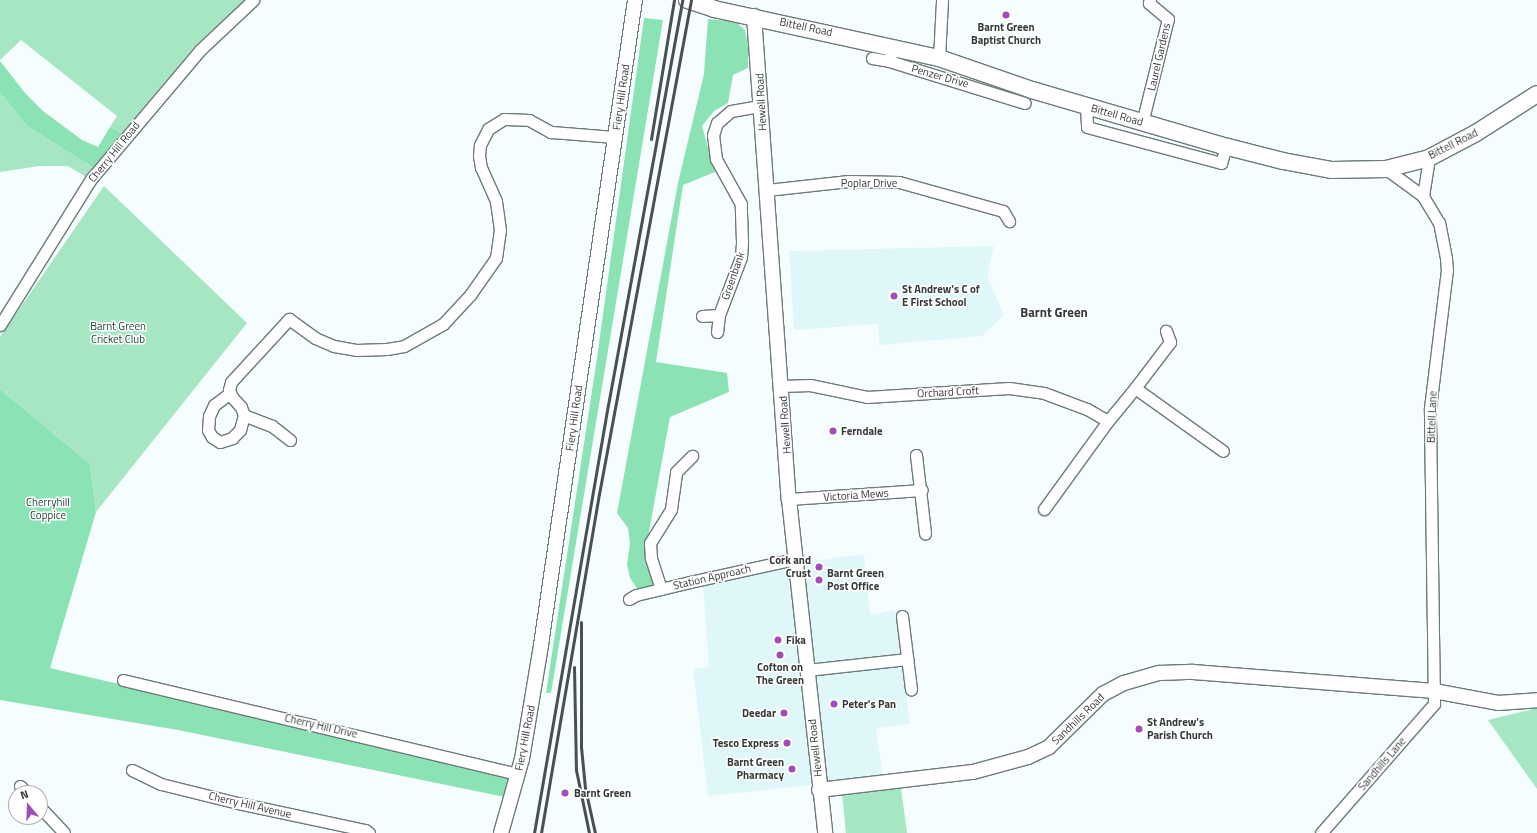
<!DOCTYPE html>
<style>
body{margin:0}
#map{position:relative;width:1537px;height:833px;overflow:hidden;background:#f5fdfe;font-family:"Titillium Web",sans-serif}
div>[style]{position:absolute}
.built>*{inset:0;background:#e0f7fa}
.green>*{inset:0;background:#a6e6c3}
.forest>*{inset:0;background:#8be3b5}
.roads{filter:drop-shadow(1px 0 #6d7a7b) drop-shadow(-1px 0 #6d7a7b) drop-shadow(0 1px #6d7a7b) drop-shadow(0 -1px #6d7a7b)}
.minor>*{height:11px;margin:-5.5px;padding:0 5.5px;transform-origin:5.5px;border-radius:5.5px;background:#fff}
.tertiary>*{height:14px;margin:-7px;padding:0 7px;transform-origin:7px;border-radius:7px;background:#fff}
.secondary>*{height:16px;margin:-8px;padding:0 8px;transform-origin:8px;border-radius:8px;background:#fff}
.rail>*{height:3px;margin:-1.5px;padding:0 1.5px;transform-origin:1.5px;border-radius:1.5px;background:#4a4f50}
.dots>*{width:11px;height:11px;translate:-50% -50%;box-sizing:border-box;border:2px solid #fff;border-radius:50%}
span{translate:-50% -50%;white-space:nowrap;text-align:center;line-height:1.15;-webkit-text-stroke:3px #fff;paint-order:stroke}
.street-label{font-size:11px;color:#34393a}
.poi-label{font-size:11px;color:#34393a;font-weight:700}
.left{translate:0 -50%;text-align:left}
.right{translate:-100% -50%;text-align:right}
.park-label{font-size:11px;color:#193f2d}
.quarter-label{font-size:13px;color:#34393a;font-weight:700}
.north{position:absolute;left:8px;top:785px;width:40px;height:40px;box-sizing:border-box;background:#fff;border:1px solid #aeb0b0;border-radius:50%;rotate:341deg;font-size:11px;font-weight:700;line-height:16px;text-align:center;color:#34393a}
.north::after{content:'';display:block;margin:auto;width:14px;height:18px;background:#a24cba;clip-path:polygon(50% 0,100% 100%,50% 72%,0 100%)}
</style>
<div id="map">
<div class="built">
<i style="clip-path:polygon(994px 246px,987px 276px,1004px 315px,982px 336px,880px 345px,877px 324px,794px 330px,789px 251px)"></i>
<i style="clip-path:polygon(864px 554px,870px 615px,895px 610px,910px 724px,876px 728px,883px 777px,708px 796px,693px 669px,709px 667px,703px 585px,804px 562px)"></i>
</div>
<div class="green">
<i style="clip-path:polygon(0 0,245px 0,196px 45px,122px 133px,110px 127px,117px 116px,21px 40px,0 60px)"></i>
<i style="clip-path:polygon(0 92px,27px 126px,94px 168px,86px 177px,68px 166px,39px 166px,0 172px)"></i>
<i style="clip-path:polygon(104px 186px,247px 323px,96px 512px,90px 464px,0 389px,0 337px)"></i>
<i style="clip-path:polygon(1537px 708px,1537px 789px,1488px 720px)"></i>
<i style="clip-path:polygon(901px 788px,907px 833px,846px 833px,842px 794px)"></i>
</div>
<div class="forest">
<i style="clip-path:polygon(644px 18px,663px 20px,551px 693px,546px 693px,597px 358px)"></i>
<i style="clip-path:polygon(708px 19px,736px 22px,745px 30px,748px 46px,748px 68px,733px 75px,728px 103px,714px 111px,702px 126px,715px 172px,683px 185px,656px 362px,727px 373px,729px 392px,670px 417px,646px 548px,656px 586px,638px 590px,630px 578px,627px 565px,630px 543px,628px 528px,617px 513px,678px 183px,704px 74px)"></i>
<i style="clip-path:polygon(0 61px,25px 93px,43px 111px,82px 140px,98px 147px,110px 127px,122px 133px,94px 168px,27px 126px,0 92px)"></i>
<i style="clip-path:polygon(0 389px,90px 464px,96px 512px,50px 668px,509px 775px,505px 797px,178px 730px,0 700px)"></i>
</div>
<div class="roads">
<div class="minor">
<i style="left:872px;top:58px;width:17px;rotate:10deg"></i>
<i style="left:889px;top:61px;width:6px;rotate:-72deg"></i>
<i style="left:939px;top:58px;width:58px;rotate:-87deg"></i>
<i style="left:889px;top:61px;width:142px;rotate:17.2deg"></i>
<i style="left:1086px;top:106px;width:21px;rotate:87deg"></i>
<i style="left:1087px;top:127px;width:139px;rotate:15deg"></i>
<i style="left:1221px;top:163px;width:17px;rotate:-73deg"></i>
<i style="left:1142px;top:123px;width:107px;rotate:-76deg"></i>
<i style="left:1168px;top:19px;width:25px;rotate:-140deg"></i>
<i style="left:1149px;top:3px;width:3px;rotate:-72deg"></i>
<i style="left:767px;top:190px;width:82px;rotate:-6.3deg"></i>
<i style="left:849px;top:181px;width:50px;rotate:1.1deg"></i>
<i style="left:899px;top:182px;width:108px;rotate:15.6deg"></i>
<i style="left:1003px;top:211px;width:12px;rotate:59deg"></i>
<i style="left:1423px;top:196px;width:38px;rotate:-81deg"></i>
<i style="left:702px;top:316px;width:17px;rotate:-3deg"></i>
<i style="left:0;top:325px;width:172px;rotate:-58.1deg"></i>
<i style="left:91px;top:179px;width:169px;rotate:-49.8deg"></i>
<i style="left:200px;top:50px;width:73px;rotate:-43.3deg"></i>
<i style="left:717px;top:332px;width:17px;rotate:-83deg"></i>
<i style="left:719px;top:315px;width:62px;rotate:-69.2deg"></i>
<i style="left:741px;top:257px;width:16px;rotate:-86deg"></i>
<i style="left:742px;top:241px;width:37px;rotate:-92deg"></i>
<i style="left:741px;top:204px;width:51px;rotate:-119.1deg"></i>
<i style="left:716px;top:159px;width:24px;rotate:-97deg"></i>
<i style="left:713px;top:135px;width:13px;rotate:-72deg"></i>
<i style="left:717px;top:123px;width:18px;rotate:-41deg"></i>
<i style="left:731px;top:111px;width:29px;rotate:-10deg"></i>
<i style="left:782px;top:386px;width:28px;rotate:-2deg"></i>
<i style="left:810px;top:385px;width:58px;rotate:11.9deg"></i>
<i style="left:867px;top:397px;width:142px;rotate:-3.6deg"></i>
<i style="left:1009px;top:388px;width:35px;rotate:8deg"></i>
<i style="left:1044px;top:393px;width:46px;rotate:20.4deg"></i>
<i style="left:1087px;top:409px;width:24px;rotate:30deg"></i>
<i style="left:1108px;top:421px;width:43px;rotate:-50.7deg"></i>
<i style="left:1135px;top:388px;width:108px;rotate:35.6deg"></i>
<i style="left:1135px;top:388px;width:58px;rotate:-52.7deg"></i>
<i style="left:1170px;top:342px;width:12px;rotate:-110deg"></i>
<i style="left:230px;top:393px;width:20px;rotate:143deg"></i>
<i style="left:214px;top:405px;width:12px;rotate:114deg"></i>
<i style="left:209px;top:416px;width:14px;rotate:94deg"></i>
<i style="left:208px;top:430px;width:8px;rotate:60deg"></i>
<i style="left:212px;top:437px;width:9px;rotate:32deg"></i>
<i style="left:220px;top:442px;width:13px;rotate:-18deg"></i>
<i style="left:232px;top:438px;width:11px;rotate:-45deg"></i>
<i style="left:240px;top:430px;width:16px;rotate:-75deg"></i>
<i style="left:290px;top:440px;width:23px;rotate:-142deg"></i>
<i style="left:272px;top:426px;width:30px;rotate:-159deg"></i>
<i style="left:244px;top:415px;width:9px;rotate:-111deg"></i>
<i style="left:241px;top:407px;width:13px;rotate:-132deg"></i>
<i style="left:232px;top:397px;width:8px;rotate:-113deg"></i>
<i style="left:229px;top:390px;width:8px;rotate:-76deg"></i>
<i style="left:231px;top:382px;width:86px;rotate:-47.4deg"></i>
<i style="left:289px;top:319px;width:32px;rotate:36deg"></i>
<i style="left:315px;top:338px;width:21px;rotate:23deg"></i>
<i style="left:334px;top:346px;width:22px;rotate:10deg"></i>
<i style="left:356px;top:350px;width:31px;rotate:-2deg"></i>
<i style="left:387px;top:349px;width:17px;rotate:-10deg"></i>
<i style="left:404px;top:346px;width:45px;rotate:-29.4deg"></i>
<i style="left:443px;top:324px;width:40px;rotate:-47deg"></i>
<i style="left:470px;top:295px;width:45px;rotate:-54.9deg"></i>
<i style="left:496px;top:258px;width:28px;rotate:-82deg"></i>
<i style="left:500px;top:230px;width:29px;rotate:-98deg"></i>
<i style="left:496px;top:201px;width:36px;rotate:-114deg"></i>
<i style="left:481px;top:168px;width:12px;rotate:-99deg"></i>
<i style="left:479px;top:156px;width:11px;rotate:-85deg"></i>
<i style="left:480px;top:145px;width:18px;rotate:-63deg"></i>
<i style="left:488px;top:129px;width:19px;rotate:-32deg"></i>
<i style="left:504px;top:119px;width:25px;rotate:2deg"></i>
<i style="left:529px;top:120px;width:25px;rotate:29deg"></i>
<i style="left:551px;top:132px;width:64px;rotate:4.5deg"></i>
<i style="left:916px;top:455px;width:79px;rotate:83.4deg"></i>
<i style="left:789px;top:499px;width:133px;rotate:-3.9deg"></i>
<i style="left:1044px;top:509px;width:109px;rotate:-54deg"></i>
<i style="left:661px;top:589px;width:33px;rotate:-108deg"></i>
<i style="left:651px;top:558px;width:15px;rotate:-94deg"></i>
<i style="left:650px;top:543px;width:40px;rotate:-58deg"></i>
<i style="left:671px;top:509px;width:37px;rotate:-82deg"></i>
<i style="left:676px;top:472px;width:23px;rotate:-45deg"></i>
<i style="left:629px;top:599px;width:8px;rotate:-30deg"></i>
<i style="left:636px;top:595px;width:56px;rotate:-13.5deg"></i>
<i style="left:690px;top:582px;width:107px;rotate:-12.4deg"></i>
<i style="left:902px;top:616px;width:74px;rotate:83deg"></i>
<i style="left:807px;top:670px;width:101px;rotate:-6.3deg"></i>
<i style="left:123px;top:680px;width:406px;rotate:13.4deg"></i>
<i style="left:132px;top:770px;width:32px;rotate:26deg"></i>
<i style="left:161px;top:784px;width:79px;rotate:13.9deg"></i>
<i style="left:238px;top:803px;width:130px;rotate:12deg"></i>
<i style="left:365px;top:830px;width:5px;rotate:37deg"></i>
<i style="left:20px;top:786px;width:10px;rotate:45deg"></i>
<i style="left:40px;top:807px;width:35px;rotate:47deg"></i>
<i style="left:1321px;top:833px;width:171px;rotate:-48.8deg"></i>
<i style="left:1434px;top:704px;width:296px;rotate:-90.8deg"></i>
<i style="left:1430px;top:408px;width:139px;rotate:-83deg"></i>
<i style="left:1447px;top:270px;width:12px;rotate:-95deg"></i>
<i style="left:1446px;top:258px;width:36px;rotate:-101deg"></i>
<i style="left:1439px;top:223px;width:31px;rotate:-121deg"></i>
<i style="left:1423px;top:196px;width:46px;rotate:-143.9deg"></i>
</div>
<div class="tertiary">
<i style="left:754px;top:16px;width:484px;rotate:85.9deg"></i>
<i style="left:789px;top:499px;width:336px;rotate:83.8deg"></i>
<i style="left:819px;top:790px;width:155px;rotate:-6.7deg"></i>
<i style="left:973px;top:772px;width:57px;rotate:-15.3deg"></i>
<i style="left:1028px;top:757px;width:23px;rotate:-25deg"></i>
<i style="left:1049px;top:747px;width:76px;rotate:-44.5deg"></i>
<i style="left:1103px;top:694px;width:24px;rotate:-28deg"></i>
<i style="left:1124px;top:683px;width:37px;rotate:-16deg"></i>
<i style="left:1160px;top:673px;width:33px;rotate:-2deg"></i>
<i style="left:1193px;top:672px;width:242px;rotate:4.5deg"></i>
<i style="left:1434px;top:691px;width:65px;rotate:10.6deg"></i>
<i style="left:1498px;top:703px;width:39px;rotate:-4deg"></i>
<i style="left:501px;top:833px;width:77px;rotate:-74.2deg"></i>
<i style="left:522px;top:759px;width:116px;rotate:-80.5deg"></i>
<i style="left:541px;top:645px;width:652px;rotate:-81.71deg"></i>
</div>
<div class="secondary">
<i style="left:687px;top:0;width:28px;rotate:18deg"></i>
<i style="left:714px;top:9px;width:230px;rotate:12.3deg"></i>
<i style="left:939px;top:58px;width:98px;rotate:19deg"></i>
<i style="left:1032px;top:90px;width:196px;rotate:16.3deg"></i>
<i style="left:1220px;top:145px;width:65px;rotate:14.3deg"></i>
<i style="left:1283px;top:161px;width:50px;rotate:10.4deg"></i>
<i style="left:1332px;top:170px;width:54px;rotate:-1.1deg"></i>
<i style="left:1386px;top:169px;width:44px;rotate:-14.3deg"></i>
<i style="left:1429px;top:158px;width:53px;rotate:-28deg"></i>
<i style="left:1476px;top:133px;width:72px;rotate:-32.6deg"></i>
</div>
</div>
<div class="rail">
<i style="left:651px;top:139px;width:141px;rotate:-80.6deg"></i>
<i style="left:581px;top:622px;width:125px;rotate:90deg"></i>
<i style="left:581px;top:747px;width:41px;rotate:84.4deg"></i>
<i style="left:585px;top:788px;width:46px;rotate:77.5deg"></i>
<i style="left:574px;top:667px;width:103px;rotate:88.9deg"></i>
<i style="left:576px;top:770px;width:64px;rotate:78.3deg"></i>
<i style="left:534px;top:833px;width:434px;rotate:-80.2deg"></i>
<i style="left:608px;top:405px;width:412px;rotate:-79.6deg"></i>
<i style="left:541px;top:833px;width:344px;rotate:-80.3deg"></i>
<i style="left:599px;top:494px;width:502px;rotate:-79.45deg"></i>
</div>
<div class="dots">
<i style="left:1006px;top:15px;background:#a24cba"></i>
<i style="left:894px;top:296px;background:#a24cba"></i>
<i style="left:833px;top:431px;background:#a24cba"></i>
<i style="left:819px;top:567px;background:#a24cba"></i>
<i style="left:819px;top:580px;background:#a24cba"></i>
<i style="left:778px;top:640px;background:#a24cba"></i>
<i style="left:780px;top:655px;background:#a24cba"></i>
<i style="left:834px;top:704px;background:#a24cba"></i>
<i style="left:784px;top:713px;background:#a24cba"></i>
<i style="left:1139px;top:729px;background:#a24cba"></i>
<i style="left:787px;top:743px;background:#a24cba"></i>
<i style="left:792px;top:769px;background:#a24cba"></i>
<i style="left:565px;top:793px;background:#a24cba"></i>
</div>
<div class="street-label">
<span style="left:806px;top:27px;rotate:12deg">Bittell Road</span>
<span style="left:1159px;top:57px;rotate:-77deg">Laurel Gardens</span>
<span style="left:940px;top:76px;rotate:16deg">Penzer Drive</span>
<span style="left:621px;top:97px;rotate:-82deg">Fiery Hill Road</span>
<span style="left:761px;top:102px;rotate:-93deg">Hewell Road</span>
<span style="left:1117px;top:115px;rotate:16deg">Bittell Road</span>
<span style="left:1453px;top:144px;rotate:-27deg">Bittell Road</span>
<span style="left:114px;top:152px;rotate:-51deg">Cherry Hill Road</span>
<span style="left:869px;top:183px">Poplar Drive</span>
<span style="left:733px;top:276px;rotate:-71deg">Greenbank</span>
<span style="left:948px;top:392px;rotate:-3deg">Orchard Croft</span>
<span style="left:1432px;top:417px;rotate:-88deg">Bittell Lane</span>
<span style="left:574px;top:418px;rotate:-82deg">Fiery Hill Road</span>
<span style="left:785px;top:425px;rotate:-94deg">Hewell Road</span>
<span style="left:856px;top:495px;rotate:-4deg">Victoria Mews</span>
<span style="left:712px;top:577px;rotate:-13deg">Station Approach</span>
<span style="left:1078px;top:719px;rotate:-44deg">Sandhills Road</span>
<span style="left:321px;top:726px;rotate:13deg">Cherry Hill Drive</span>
<span style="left:525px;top:738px;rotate:-79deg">Fiery Hill Road</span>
<span style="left:815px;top:748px;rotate:-96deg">Hewell Road</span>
<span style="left:1382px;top:764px;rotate:-49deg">Sandhills Lane</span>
<span style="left:250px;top:805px;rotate:13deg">Cherry Hill Avenue</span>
</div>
<div class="poi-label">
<span style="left:1006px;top:34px">Barnt Green<br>Baptist Church</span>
<span class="left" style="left:902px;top:296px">St Andrew's C of<br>E First School</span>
<span class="left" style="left:841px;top:431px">Ferndale</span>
<span class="right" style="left:811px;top:567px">Cork and<br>Crust</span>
<span class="left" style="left:827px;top:580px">Barnt Green<br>Post Office</span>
<span class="left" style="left:786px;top:640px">Fika</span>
<span style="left:780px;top:674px">Cofton on<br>The Green</span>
<span class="left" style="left:842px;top:704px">Peter's Pan</span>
<span class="right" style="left:776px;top:713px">Deedar</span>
<span class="left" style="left:1147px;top:729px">St Andrew's<br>Parish Church</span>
<span class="right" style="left:779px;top:743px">Tesco Express</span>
<span class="right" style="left:784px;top:769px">Barnt Green<br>Pharmacy</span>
<span class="left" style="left:574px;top:793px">Barnt Green</span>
</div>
<div class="park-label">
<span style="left:118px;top:333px">Barnt Green<br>Cricket Club</span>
<span style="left:48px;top:509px">Cherryhill<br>Coppice</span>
</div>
<div class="quarter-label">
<span style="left:1054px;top:312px">Barnt Green</span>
</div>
<div class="north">N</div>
</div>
